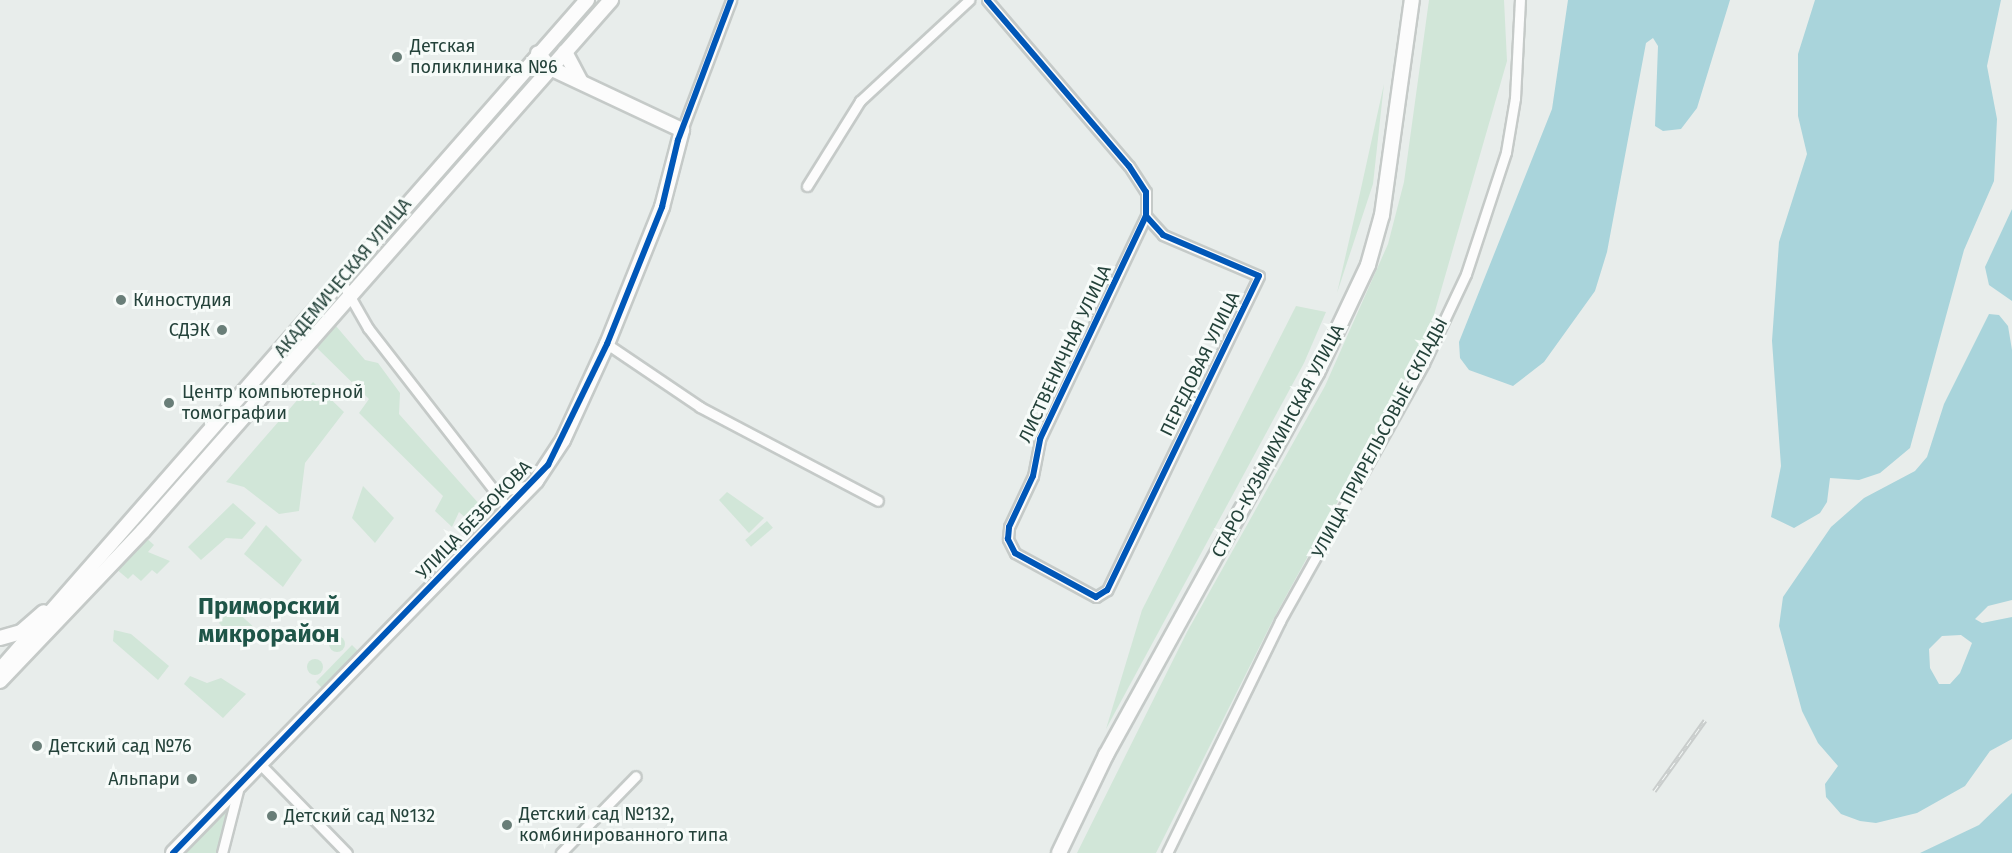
<!DOCTYPE html>
<meta charset="utf-8">
<style>
body{margin:0}
#map{position:relative;width:2012px;height:853px;overflow:hidden;background:#e8edeb;font-family:"Fira Sans",sans-serif}
div>[style]{position:absolute}
.green>*{inset:0;background:#d1e6d8;transform-origin:0 0}
.round{border-radius:50%}
.water>*{inset:0;background:#a9d4db}
.roads{filter:drop-shadow(2px 0 #c5cac8) drop-shadow(-2px 0 #c5cac8) drop-shadow(0 2px #c5cac8) drop-shadow(0 -2px #c5cac8)}
.street>*{height:9px;margin:-4.5px;padding:0 4.5px;transform-origin:4.5px;border-radius:4.5px;background:#fcfcfc}
.secondary>*{height:14px;margin:-7px;padding:0 7px;transform-origin:7px;border-radius:7px;background:#fcfcfc}
.rail>*{height:4.5px;margin-top:-2.25px;transform-origin:0;background:repeating-linear-gradient(90deg,#f7fbf9 0 7px,#c9cdcc 0 14px);box-sizing:border-box;border-block:2px solid #c9cdcc}
.cycleway>*{height:6px;margin:-3px;padding:0 3px;transform-origin:3px;border-radius:3px;background:#0057b8}
.dots>*{width:16px;height:16px;translate:-50% -50%;box-sizing:border-box;border:3px solid #f7fbf9;border-radius:50%}
span{translate:-50% -50%;white-space:nowrap;text-align:center;line-height:1.15;-webkit-text-stroke:6px #f7fbf9;paint-order:stroke}
.poi-label{font-size:18px;color:#24423a}
.left{translate:0 -50%;text-align:left}
.right{translate:-100% -50%;text-align:right}
.street-label{font-size:18px;color:#24423a}
.district-label{font-size:24px;color:#1f5548;font-weight:700}
</style>
<div id="map">
<div class="green">
<i style="clip-path:polygon(1429px 0,1504px 0,1507px 61px,1427px 339px,1274px 618px,1156px 853px,1077px 853px,1187px 632px,1325px 386px,1388px 244px,1404px 182px)"></i>
<i style="clip-path:polygon(1384px 84px,1373px 184px,1337px 293px,1360px 193px)"></i>
<i style="clip-path:polygon(1296px 306px,1326px 312px,1304px 363px,1106px 729px,1142px 610px)"></i>
<i style="clip-path:polygon(336px 326px,365px 360px,378px 363px,400px 393px,399px 414px,489px 515px,476px 527px,459px 512px,452px 527px,435px 511px,443px 496px,359px 413px,369px 399px,316px 347px,317px 335px)"></i>
<i style="clip-path:polygon(313px 382px,344px 412px,305px 463px,299px 511px,279px 514px,244px 487px,226px 482px)"></i>
<i style="clip-path:polygon(363px 486px,394px 518px,375px 543px,352px 518px)"></i>
<i style="clip-path:polygon(727px 492px,764px 518px,749px 533px,719px 500px)"></i>
<i style="clip-path:polygon(233px 503px,256px 523px,242px 539px,226px 538px,201px 560px,188px 547px)"></i>
<i style="left:767px;top:521px;width:9px;height:29px;rotate:49deg"></i>
<i style="clip-path:polygon(266px 525px,302px 560px,283px 587px,244px 554px)"></i>
<i style="clip-path:polygon(143px 535px,154px 545px,148px 552px,170px 561px,157px 574px,152px 570px,141px 581px,133px 574px,128px 579px,115px 568px)"></i>
<i style="clip-path:polygon(232px 607px,259px 632px,244px 650px,219px 623px)"></i>
<i style="clip-path:polygon(114px 630px,131px 634px,169px 666px,158px 680px,113px 641px)"></i>
<i class="round" style="left:329px;top:636px;width:16px;height:16px"></i>
<i style="clip-path:polygon(352px 645px,358px 651px,323px 689px,316px 682px)"></i>
<i class="round" style="left:307px;top:659px;width:16px;height:16px"></i>
<i style="clip-path:polygon(190px 676px,207px 683px,221px 678px,246px 694px,223px 718px,184px 684px)"></i>
<i style="clip-path:polygon(238px 790px,222px 853px,173px 853px)"></i>
</div>
<div class="water">
<i style="clip-path:polygon(1568px 0,1730px 0,1697px 108px,1681px 129px,1663px 131px,1655px 126px,1658px 46px,1653px 38px,1646px 43px,1607px 252px,1595px 291px,1544px 362px,1513px 386px,1469px 370px,1460px 358px,1459px 342px,1552px 109px)"></i>
<i style="clip-path:polygon(1815px 0,2001px 0,1987px 66px,1997px 119px,1994px 181px,1964px 250px,1910px 448px,1880px 473px,1859px 480px,1830px 478px,1827px 502px,1820px 513px,1794px 528px,1771px 517px,1781px 466px,1772px 341px,1779px 242px,1807px 154px,1798px 116px,1798px 54px)"></i>
<i style="clip-path:polygon(2012px 209px,2012px 301px,1989px 285px,1985px 267px)"></i>
<i style="clip-path:polygon(evenodd,1989px 314px,1999px 315px,2008px 326px,2012px 350px,2012px 600px,1988px 606px,1975px 619px,1982px 623px,2012px 617px,2012px 739px,1990px 751px,1965px 786px,1917px 813px,1876px 823px,1860px 821px,1841px 814px,1826px 797px,1825px 784px,1838px 766px,1818px 743px,1802px 711px,1779px 626px,1783px 597px,1831px 527px,1864px 498px,1915px 471px,1927px 457px,1944px 404px,1989px 314px,1961px 635px,1972px 643px,1960px 673px,1950px 684px,1939px 684px,1930px 668px,1929px 649px,1942px 636px,1961px 635px)"></i>
<i style="clip-path:polygon(2012px 793px,2012px 853px,1920px 853px,1979px 825px)"></i>
</div>
<div class="roads">
<div class="street">
<i style="left:987px;top:0;width:218px;rotate:49.5deg"></i>
<i style="left:1129px;top:166px;width:31px;rotate:57deg"></i>
<i style="left:1146px;top:192px;width:24px;rotate:90deg"></i>
<i style="left:1146px;top:216px;width:25px;rotate:48deg"></i>
<i style="left:1163px;top:235px;width:104px;rotate:23.1deg"></i>
<i style="left:1259px;top:276px;width:349px;rotate:115.8deg"></i>
<i style="left:1107px;top:590px;width:13px;rotate:148deg"></i>
<i style="left:1096px;top:597px;width:92px;rotate:-151.5deg"></i>
<i style="left:1015px;top:553px;width:16px;rotate:-117deg"></i>
<i style="left:1008px;top:539px;width:12px;rotate:-85deg"></i>
<i style="left:1009px;top:527px;width:56px;rotate:-64.8deg"></i>
<i style="left:1033px;top:476px;width:38px;rotate:-79deg"></i>
<i style="left:1040px;top:439px;width:247px;rotate:-64.6deg"></i>
<i style="left:682px;top:130px;width:139px;rotate:-69.3deg"></i>
<i style="left:807px;top:186px;width:100px;rotate:-58.1deg"></i>
<i style="left:860px;top:101px;width:149px;rotate:-42.8deg"></i>
<i style="left:340px;top:279px;width:56px;rotate:60.3deg"></i>
<i style="left:368px;top:328px;width:227px;rotate:52.2deg"></i>
<i style="left:607px;top:344px;width:112px;rotate:34.1deg"></i>
<i style="left:700px;top:407px;width:201px;rotate:27.8deg"></i>
<i style="left:495px;top:493px;width:35px;rotate:-13deg"></i>
<i style="left:261px;top:765px;width:123px;rotate:45.7deg"></i>
<i style="left:222px;top:853px;width:65px;rotate:-75.7deg"></i>
<i style="left:561px;top:853px;width:107px;rotate:-45.8deg"></i>
<i style="left:1167px;top:853px;width:258px;rotate:-64deg"></i>
<i style="left:1280px;top:621px;width:295px;rotate:-60.8deg"></i>
<i style="left:1424px;top:363px;width:98px;rotate:-64.7deg"></i>
<i style="left:1466px;top:274px;width:128px;rotate:-71.8deg"></i>
<i style="left:1506px;top:152px;width:55px;rotate:-80.5deg"></i>
<i style="left:1515px;top:98px;width:98px;rotate:-87.1deg"></i>
</div>
<div class="secondary">
<i style="left:565px;top:52px;width:32px;rotate:62deg"></i>
<i style="left:0;top:638px;width:22px;rotate:-16deg"></i>
<i style="left:21px;top:632px;width:30px;rotate:-41deg"></i>
<i style="left:0;top:670px;width:891px;rotate:-48.78deg"></i>
<i style="left:0;top:681px;width:207px;rotate:-46.4deg"></i>
<i style="left:143px;top:531px;width:708px;rotate:-48.61deg"></i>
<i style="left:173px;top:853px;width:520px;rotate:-45.7deg"></i>
<i style="left:536px;top:481px;width:49px;rotate:-56.6deg"></i>
<i style="left:563px;top:440px;width:106px;rotate:-65.4deg"></i>
<i style="left:607px;top:344px;width:148px;rotate:-68.1deg"></i>
<i style="left:662px;top:207px;width:80px;rotate:-75.4deg"></i>
<i style="left:682px;top:130px;width:146px;rotate:-154.8deg"></i>
<i style="left:550px;top:68px;width:19px;rotate:-129deg"></i>
<i style="left:1059px;top:853px;width:109px;rotate:-64.4deg"></i>
<i style="left:1106px;top:755px;width:436px;rotate:-61.1deg"></i>
<i style="left:1317px;top:373px;width:119px;rotate:-64.7deg"></i>
<i style="left:1368px;top:265px;width:52px;rotate:-74.4deg"></i>
<i style="left:1382px;top:215px;width:217px;rotate:-82.1deg"></i>
</div>
</div>
<div class="rail">
<i style="left:1654px;top:791px;width:87px;rotate:-54.3deg"></i>
</div>
<div class="cycleway">
<i style="left:987px;top:0;width:218px;rotate:49.5deg"></i>
<i style="left:1129px;top:166px;width:31px;rotate:57deg"></i>
<i style="left:1146px;top:192px;width:24px;rotate:90deg"></i>
<i style="left:1146px;top:216px;width:25px;rotate:48deg"></i>
<i style="left:1163px;top:235px;width:104px;rotate:23.1deg"></i>
<i style="left:1259px;top:276px;width:349px;rotate:115.8deg"></i>
<i style="left:1107px;top:590px;width:13px;rotate:148deg"></i>
<i style="left:1096px;top:597px;width:92px;rotate:-151.5deg"></i>
<i style="left:1015px;top:553px;width:16px;rotate:-117deg"></i>
<i style="left:1008px;top:539px;width:12px;rotate:-85deg"></i>
<i style="left:1009px;top:527px;width:56px;rotate:-64.8deg"></i>
<i style="left:1033px;top:476px;width:38px;rotate:-79deg"></i>
<i style="left:1040px;top:439px;width:247px;rotate:-64.6deg"></i>
<i style="left:173px;top:853px;width:540px;rotate:-45.98deg"></i>
<i style="left:548px;top:465px;width:135px;rotate:-64deg"></i>
<i style="left:607px;top:344px;width:148px;rotate:-68.1deg"></i>
<i style="left:662px;top:207px;width:69px;rotate:-76.6deg"></i>
<i style="left:678px;top:140px;width:150px;rotate:-69.3deg"></i>
</div>
<div class="dots">
<i style="left:397px;top:57px;background:#697e78"></i>
<i style="left:121px;top:300px;background:#697e78"></i>
<i style="left:222px;top:330px;background:#697e78"></i>
<i style="left:169px;top:403px;background:#697e78"></i>
<i style="left:37px;top:746px;background:#697e78"></i>
<i style="left:192px;top:779px;background:#697e78"></i>
<i style="left:272px;top:816px;background:#697e78"></i>
<i style="left:507px;top:825px;background:#697e78"></i>
</div>
<div class="poi-label">
<span class="left" style="left:410px;top:57px">Детская<br>поликлиника №6</span>
<span class="left" style="left:133px;top:300px">Киностудия</span>
<span class="right" style="left:210px;top:330px">СДЭК</span>
<span class="left" style="left:182px;top:403px">Центр компьютерной<br>томографии</span>
<span class="left" style="left:49px;top:746px">Детский сад №76</span>
<span class="right" style="left:180px;top:779px">Альпари</span>
<span class="left" style="left:519px;top:825px">Детский сад №132,<br>комбинированного типа</span>
<span class="left" style="left:284px;top:816px">Детский сад №132</span>
</div>
<div class="street-label">
<span style="left:343px;top:278px;rotate:-50deg">АКАДЕМИЧЕСКАЯ УЛИЦА</span>
<span style="left:1065px;top:354px;rotate:-65deg">ЛИСТВЕНИЧНАЯ УЛИЦА</span>
<span style="left:1200px;top:364px;rotate:-64deg">ПЕРЕДОВАЯ УЛИЦА</span>
<span style="left:1380px;top:438px;rotate:-62deg">УЛИЦА ПРИРЕЛЬСОВЫЕ СКЛАДЫ</span>
<span style="left:1278px;top:441px;rotate:-62deg">СТАРО-КУЗЬМИХИНСКАЯ УЛИЦА</span>
<span style="left:474px;top:520px;rotate:-46deg">УЛИЦА БЕЗБОКОВА</span>
</div>
<div class="district-label">
<span style="left:269px;top:621px">Приморский<br>микрорайон</span>
</div>
</div>
